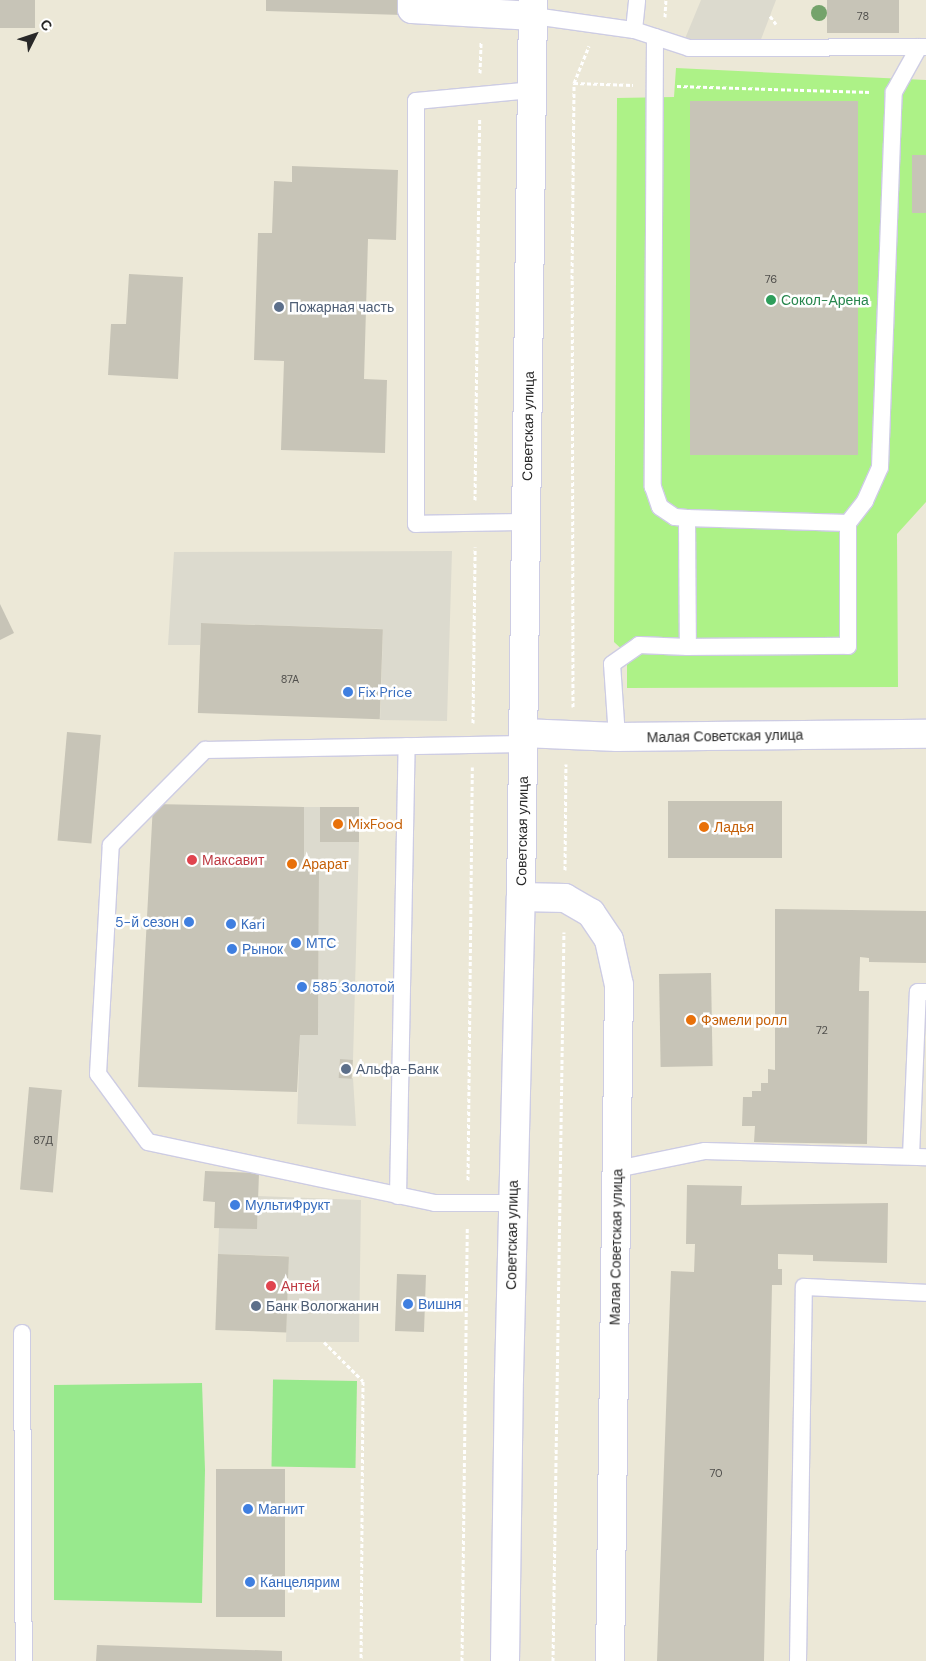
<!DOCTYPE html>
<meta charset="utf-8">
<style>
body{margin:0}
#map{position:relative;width:926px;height:1661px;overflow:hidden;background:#ece8d7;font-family:"DM Sans",sans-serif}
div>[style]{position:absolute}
.green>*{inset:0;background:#98e98d;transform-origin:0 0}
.pitch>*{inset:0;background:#adf287}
.plaza>*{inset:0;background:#dcdace}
.building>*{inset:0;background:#c7c4b7;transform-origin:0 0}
.path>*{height:3px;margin-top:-1.5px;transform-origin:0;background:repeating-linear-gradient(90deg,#fff 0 4px,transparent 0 6.5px)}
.roads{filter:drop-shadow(1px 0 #cdcce3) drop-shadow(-1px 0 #cdcce3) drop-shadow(0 1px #cdcce3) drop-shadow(0 -1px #cdcce3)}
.service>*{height:16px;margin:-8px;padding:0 8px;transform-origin:8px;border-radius:8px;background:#fff}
.minor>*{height:28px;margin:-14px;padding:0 14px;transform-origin:14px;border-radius:14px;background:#fff}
.secondary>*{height:28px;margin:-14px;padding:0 14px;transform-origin:14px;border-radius:14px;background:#fff}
.trees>*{width:16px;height:16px;margin:-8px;border-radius:50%;background:#74a36b}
.dots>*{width:14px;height:14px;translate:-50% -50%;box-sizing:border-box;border:2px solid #fff;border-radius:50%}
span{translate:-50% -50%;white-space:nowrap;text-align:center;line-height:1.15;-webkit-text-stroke:5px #fff;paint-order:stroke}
.number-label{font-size:11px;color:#504f4c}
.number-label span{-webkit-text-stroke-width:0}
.leisure-label{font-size:14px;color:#27864d}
.left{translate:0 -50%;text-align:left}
.service-label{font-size:14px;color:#4e5e75}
.street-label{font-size:14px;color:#282828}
.shop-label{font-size:14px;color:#366cbe}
.right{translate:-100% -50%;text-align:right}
.food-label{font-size:14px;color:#c56008}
.health-label{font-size:14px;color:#be3a42}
.north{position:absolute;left:10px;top:10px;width:50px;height:50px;-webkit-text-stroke:4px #fff;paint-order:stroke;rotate:49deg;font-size:14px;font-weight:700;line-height:20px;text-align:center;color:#282828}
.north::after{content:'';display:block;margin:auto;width:18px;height:22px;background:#282828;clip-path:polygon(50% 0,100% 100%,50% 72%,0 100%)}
</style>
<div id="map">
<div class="green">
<i style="left:357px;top:1381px;width:87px;height:84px;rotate:91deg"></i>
<i style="clip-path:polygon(202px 1383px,205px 1470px,202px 1603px,54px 1600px,54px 1385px)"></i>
</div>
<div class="pitch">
<i style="clip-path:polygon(676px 68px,926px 80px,926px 502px,897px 534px,898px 687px,627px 688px,627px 654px,614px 642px,617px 98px,674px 97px)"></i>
</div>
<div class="plaza">
<i style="clip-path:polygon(701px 0,776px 0,760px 42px,684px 41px)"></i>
<i style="clip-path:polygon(452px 551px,447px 721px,380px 720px,383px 629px,201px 623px,200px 645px,168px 645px,174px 552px)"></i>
<i style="clip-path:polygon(304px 807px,320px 807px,320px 842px,359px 842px,353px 1060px,340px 1060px,339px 1078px,353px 1078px,356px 1126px,297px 1124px,300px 1035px,318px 1034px,319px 870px,304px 869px)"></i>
<i style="clip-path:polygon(258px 1196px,361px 1200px,359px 1342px,286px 1342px,289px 1256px,218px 1254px,219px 1228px,257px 1228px)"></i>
</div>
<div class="building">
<i style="left:0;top:0;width:35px;height:28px"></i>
<i style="clip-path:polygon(266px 0,404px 0,403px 15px,266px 11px)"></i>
<i style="left:827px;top:0;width:72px;height:33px"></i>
<i style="left:690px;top:101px;width:168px;height:354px"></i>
<i style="left:912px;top:155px;width:14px;height:58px"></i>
<i style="clip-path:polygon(292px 166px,398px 170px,396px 240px,368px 239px,364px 379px,387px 380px,385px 453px,281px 450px,284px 361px,254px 360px,258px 233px,272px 233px,274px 181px,292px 182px)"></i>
<i style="clip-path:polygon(129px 274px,183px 277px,178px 379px,108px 375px,111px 324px,126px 324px)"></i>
<i style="clip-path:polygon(0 604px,14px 633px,0 640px)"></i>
<i style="left:201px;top:623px;width:182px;height:90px;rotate:2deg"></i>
<i style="left:67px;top:732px;width:34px;height:109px;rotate:5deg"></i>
<i style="left:782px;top:801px;width:57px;height:114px;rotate:90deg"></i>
<i style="clip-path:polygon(153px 804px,304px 807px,304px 869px,319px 870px,318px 1035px,300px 1035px,297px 1092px,138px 1087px)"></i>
<i style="left:320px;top:807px;width:39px;height:35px"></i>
<i style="clip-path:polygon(775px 909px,926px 911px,926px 963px,869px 962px,869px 958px,860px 957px,859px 991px,869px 991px,867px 1144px,754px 1142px,755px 1126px,742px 1126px,743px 1097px,752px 1097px,752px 1091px,761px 1091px,761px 1083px,768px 1083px,768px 1069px,775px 1070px)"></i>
<i style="left:711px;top:973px;width:93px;height:52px;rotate:89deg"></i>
<i style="left:340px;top:1059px;width:13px;height:19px;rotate:4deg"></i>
<i style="left:29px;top:1087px;width:33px;height:103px;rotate:5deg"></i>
<i style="clip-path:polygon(205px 1171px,259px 1173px,257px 1229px,214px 1228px,215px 1202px,203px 1201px)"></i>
<i style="clip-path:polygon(687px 1185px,742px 1186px,741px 1205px,888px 1203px,887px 1263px,813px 1261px,813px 1255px,778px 1254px,778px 1269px,782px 1269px,782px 1285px,772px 1285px,764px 1661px,657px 1661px,671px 1271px,694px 1272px,695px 1244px,686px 1244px)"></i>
<i style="left:218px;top:1254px;width:71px;height:76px;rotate:2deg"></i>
<i style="left:397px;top:1274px;width:29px;height:57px;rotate:2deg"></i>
<i style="left:216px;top:1469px;width:69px;height:148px"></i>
<i style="clip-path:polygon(97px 1645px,282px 1651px,282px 1661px,96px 1661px)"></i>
</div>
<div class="path">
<i style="left:770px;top:16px;width:10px;rotate:53deg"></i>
<i style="left:665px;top:17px;width:17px;rotate:-87deg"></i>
<i style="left:480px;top:73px;width:31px;rotate:-88deg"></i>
<i style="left:574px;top:83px;width:59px;rotate:1.9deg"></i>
<i style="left:677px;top:86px;width:194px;rotate:1.8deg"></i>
<i style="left:475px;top:500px;width:383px;rotate:-89.3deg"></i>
<i style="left:573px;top:707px;width:428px;rotate:-90.1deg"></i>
<i style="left:572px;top:279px;width:196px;rotate:-89.4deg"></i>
<i style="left:574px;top:83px;width:40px;rotate:-68deg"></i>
<i style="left:473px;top:723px;width:176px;rotate:-89.3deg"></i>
<i style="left:565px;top:870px;width:106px;rotate:-89.5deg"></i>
<i style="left:468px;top:1180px;width:413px;rotate:-89.4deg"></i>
<i style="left:324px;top:1342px;width:55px;rotate:45deg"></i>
<i style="left:363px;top:1381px;width:280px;rotate:90.4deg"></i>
<i style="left:462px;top:1661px;width:434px;rotate:-89.3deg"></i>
<i style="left:553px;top:1661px;width:729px;rotate:-89.14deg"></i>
</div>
<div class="roads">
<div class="service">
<i style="left:534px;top:16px;width:101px;rotate:8deg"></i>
<i style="left:634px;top:30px;width:30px;rotate:-84deg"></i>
<i style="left:634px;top:30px;width:58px;rotate:18.1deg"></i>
<i style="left:689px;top:48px;width:237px;rotate:-0.2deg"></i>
<i style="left:655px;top:37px;width:450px;rotate:90.3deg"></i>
<i style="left:653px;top:487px;width:21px;rotate:71deg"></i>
<i style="left:660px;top:507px;width:18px;rotate:34deg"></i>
<i style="left:675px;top:517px;width:12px;rotate:5deg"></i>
<i style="left:687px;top:518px;width:161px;rotate:1.8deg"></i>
<i style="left:848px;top:523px;width:28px;rotate:-52deg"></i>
<i style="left:865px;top:501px;width:37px;rotate:-66deg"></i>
<i style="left:880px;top:467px;width:375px;rotate:-87.9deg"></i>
<i style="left:894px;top:92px;width:51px;rotate:-60.9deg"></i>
<i style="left:687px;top:518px;width:129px;rotate:89.6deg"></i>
<i style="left:688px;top:647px;width:160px;rotate:-0.4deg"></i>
<i style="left:848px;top:646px;width:123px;rotate:-90deg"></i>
<i style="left:526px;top:522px;width:110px;rotate:179deg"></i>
<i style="left:416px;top:524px;width:423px;rotate:-90deg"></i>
<i style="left:416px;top:101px;width:118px;rotate:-5.4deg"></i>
<i style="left:617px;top:737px;width:73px;rotate:-93.9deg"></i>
<i style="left:612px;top:664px;width:33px;rotate:-35deg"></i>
<i style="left:639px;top:645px;width:49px;rotate:2.3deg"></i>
<i style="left:911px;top:1156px;width:164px;rotate:-87.6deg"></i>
<i style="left:918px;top:992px;width:8px"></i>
<i style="left:617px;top:1169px;width:90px;rotate:-11.6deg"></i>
<i style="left:705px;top:1151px;width:221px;rotate:1.6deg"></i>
<i style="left:398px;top:1196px;width:450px;rotate:-88.9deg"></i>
<i style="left:513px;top:1203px;width:78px;rotate:180deg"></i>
<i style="left:435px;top:1203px;width:293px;rotate:-168deg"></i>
<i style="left:148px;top:1142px;width:84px;rotate:-126.3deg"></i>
<i style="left:98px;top:1074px;width:229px;rotate:-86.8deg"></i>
<i style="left:111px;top:845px;width:134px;rotate:-45.3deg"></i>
<i style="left:205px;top:750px;width:318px;rotate:-1.1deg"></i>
<i style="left:22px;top:1333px;width:328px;rotate:89.7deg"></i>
<i style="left:798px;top:1661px;width:374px;rotate:-89.1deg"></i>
<i style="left:804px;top:1287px;width:122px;rotate:2.8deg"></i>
</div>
<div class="minor">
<i style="left:412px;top:0;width:9px;rotate:90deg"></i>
<i style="left:412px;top:9px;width:122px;rotate:3.3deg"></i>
<i style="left:523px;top:733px;width:94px;rotate:2.4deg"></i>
<i style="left:617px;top:737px;width:309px;rotate:-0.6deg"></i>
<i style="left:521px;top:897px;width:44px;rotate:1.3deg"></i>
<i style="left:565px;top:898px;width:30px;rotate:30deg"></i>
<i style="left:591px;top:913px;width:32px;rotate:56deg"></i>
<i style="left:609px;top:940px;width:46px;rotate:77.5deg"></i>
<i style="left:619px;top:985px;width:676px;rotate:90.76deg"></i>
</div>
<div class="secondary">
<i style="left:505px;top:1661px;width:283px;rotate:-89.2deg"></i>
<i style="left:509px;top:1378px;width:481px;rotate:-88.6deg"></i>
<i style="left:521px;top:897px;width:897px;rotate:-89.23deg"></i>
</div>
</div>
<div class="trees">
<i style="left:819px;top:13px"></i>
</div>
<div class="dots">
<i style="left:771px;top:300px;background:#2e9e5b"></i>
<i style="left:279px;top:307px;background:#5c6f8a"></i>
<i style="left:348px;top:692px;background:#3f7fe0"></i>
<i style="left:338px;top:824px;background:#e8710a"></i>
<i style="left:704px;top:827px;background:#e8710a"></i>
<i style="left:192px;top:860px;background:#e0444e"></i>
<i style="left:292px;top:864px;background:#e8710a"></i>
<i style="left:189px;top:922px;background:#3f7fe0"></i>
<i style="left:231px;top:924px;background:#3f7fe0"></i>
<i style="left:296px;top:943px;background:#3f7fe0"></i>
<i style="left:232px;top:949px;background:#3f7fe0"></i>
<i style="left:302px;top:987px;background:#3f7fe0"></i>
<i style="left:691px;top:1020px;background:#e8710a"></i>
<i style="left:346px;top:1069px;background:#5c6f8a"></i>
<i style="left:235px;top:1205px;background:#3f7fe0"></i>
<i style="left:271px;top:1286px;background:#e0444e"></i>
<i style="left:408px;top:1304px;background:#3f7fe0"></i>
<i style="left:256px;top:1306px;background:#5c6f8a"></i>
<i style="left:248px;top:1509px;background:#3f7fe0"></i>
<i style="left:250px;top:1582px;background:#3f7fe0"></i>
</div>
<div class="number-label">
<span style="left:863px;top:16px">78</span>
<span style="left:771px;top:279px">76</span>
<span style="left:290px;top:679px">87A</span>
<span style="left:822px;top:1030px">72</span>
<span style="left:43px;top:1140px">87Д</span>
<span style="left:716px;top:1473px">70</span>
</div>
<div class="leisure-label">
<span class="left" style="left:781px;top:300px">Сокол-Арена</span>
</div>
<div class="service-label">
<span class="left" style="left:289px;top:307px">Пожарная часть</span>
<span class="left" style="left:356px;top:1069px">Альфа-Банк</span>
<span class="left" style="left:266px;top:1306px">Банк Вологжанин</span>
</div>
<div class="street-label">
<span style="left:528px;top:426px;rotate:-89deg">Советская улица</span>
<span style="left:725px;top:736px;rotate:-1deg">Малая Советская улица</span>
<span style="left:522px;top:831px;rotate:-89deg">Советская улица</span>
<span style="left:512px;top:1235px;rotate:-89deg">Советская улица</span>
<span style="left:616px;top:1247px;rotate:-89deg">Малая Советская улица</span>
</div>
<div class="shop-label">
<span class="left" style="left:358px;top:692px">Fix Price</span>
<span class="right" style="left:179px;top:922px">5-й сезон</span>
<span class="left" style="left:241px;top:924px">Kari</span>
<span class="left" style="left:306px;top:943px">МТС</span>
<span class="left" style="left:242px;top:949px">Рынок</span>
<span class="left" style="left:312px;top:987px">585 Золотой</span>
<span class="left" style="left:245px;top:1205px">МультиФрукт</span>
<span class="left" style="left:418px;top:1304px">Вишня</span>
<span class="left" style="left:258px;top:1509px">Магнит</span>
<span class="left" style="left:260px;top:1582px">Канцелярим</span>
</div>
<div class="food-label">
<span class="left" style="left:348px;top:824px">MixFood</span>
<span class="left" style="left:714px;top:827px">Ладья</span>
<span class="left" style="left:302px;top:864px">Арарат</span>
<span class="left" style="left:701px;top:1020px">Фэмели ролл</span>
</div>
<div class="health-label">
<span class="left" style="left:202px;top:860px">Максавит</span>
<span class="left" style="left:281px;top:1286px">Антей</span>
</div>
<div class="north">С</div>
</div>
